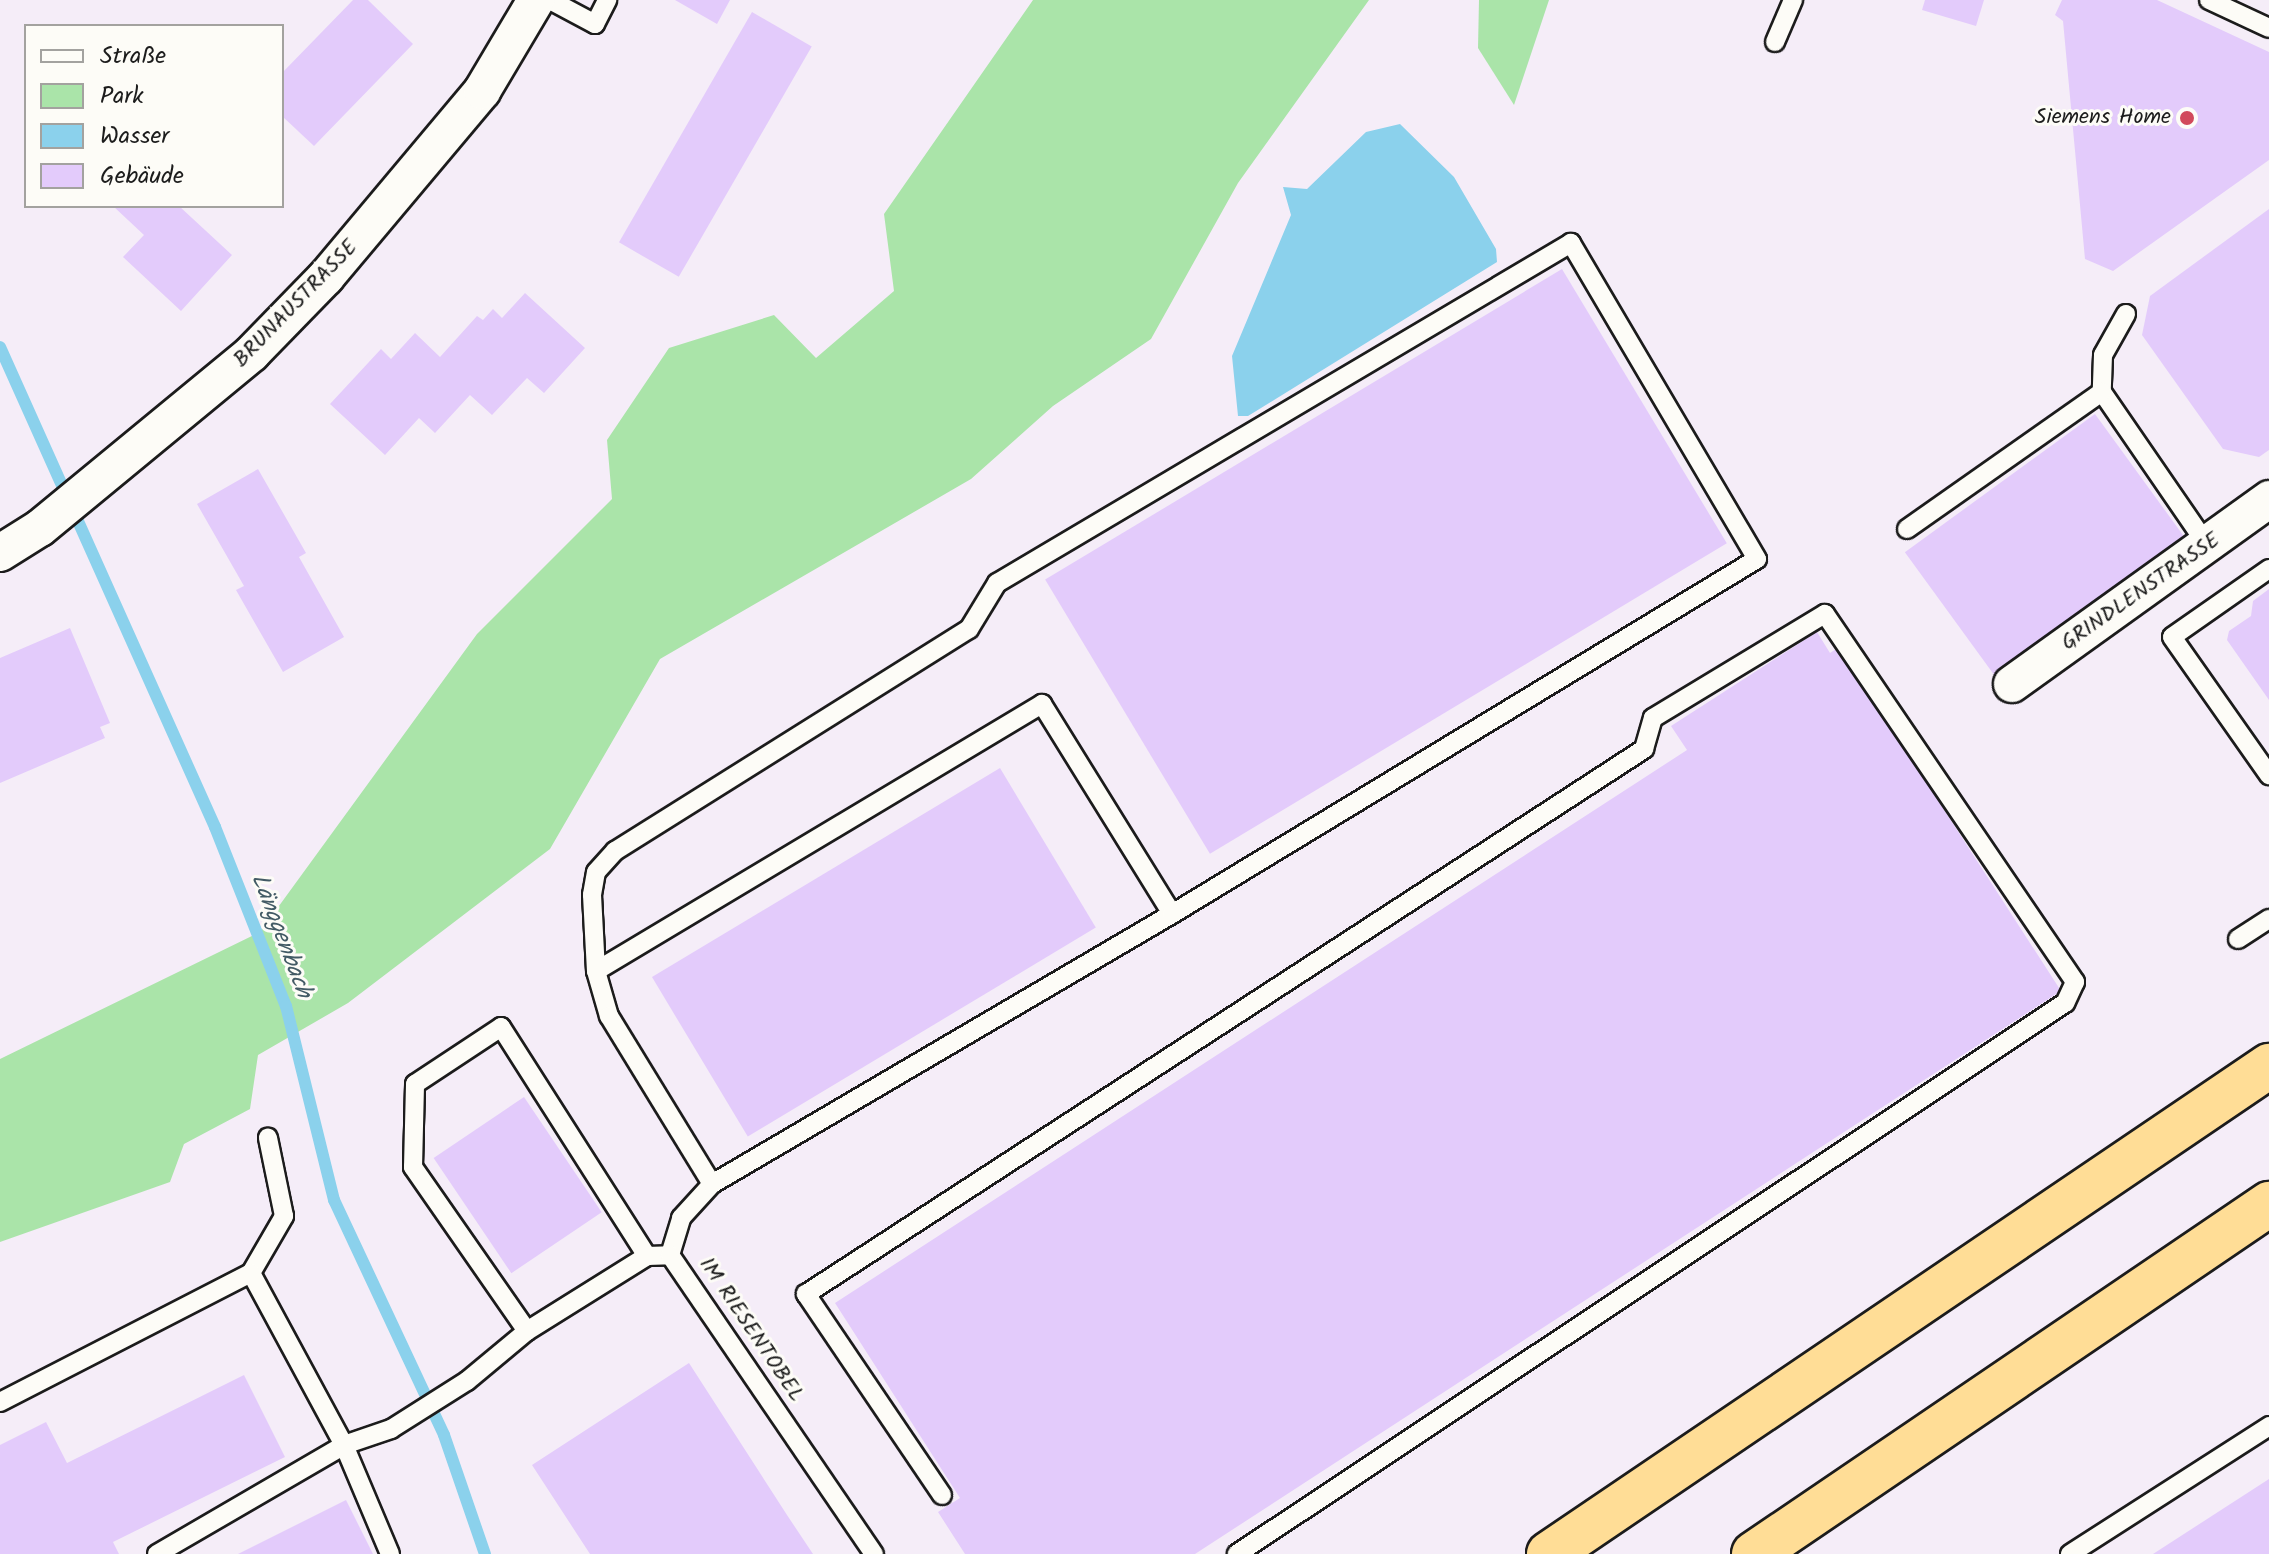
<!DOCTYPE html>
<meta charset="utf-8">
<style>
body{margin:0}
#map{position:relative;width:2269px;height:1554px;overflow:hidden;background:#f5edf8;font-family:Kalam,sans-serif}
div>[style]{position:absolute}
.green>*{inset:0;background:#aae4a9}
.water>*{inset:0;background:#8bd1ec}
.stream>*{height:12px;margin:-6px;padding:0 6px;transform-origin:6px;border-radius:6px;background:#8bd1ec}
.building>*{inset:0;background:#e3cbfb;transform-origin:0 0}
.roads{filter:drop-shadow(2px 0 #1c1c1c) drop-shadow(-2px 0 #1c1c1c) drop-shadow(0 2px #1c1c1c) drop-shadow(0 -2px #1c1c1c)}
.service>*{height:18px;margin:-9px;padding:0 9px;transform-origin:9px;border-radius:9px;background:#fdfcf7}
.minor>*{height:36px;margin:-18px;padding:0 18px;transform-origin:18px;border-radius:18px;background:#fdfcf7}
.motorway>*{height:44px;margin:-22px;padding:0 22px;transform-origin:22px;border-radius:22px;background:#ffdd96}
.dots>*{width:22px;height:22px;translate:-50% -50%;box-sizing:border-box;border:4px solid #fdfcf7;border-radius:50%}
span{translate:-50% -50%;white-space:nowrap;text-align:center;line-height:1.15;-webkit-text-stroke:6px #fdfcf7;paint-order:stroke}
.poi-label{font-size:22px;color:#1c1c1c}
.right{translate:-100% -50%;text-align:right}
.street-label{font-size:22px;color:#1c1c1c}
.water-label{font-size:24px;color:#435b65;font-style:italic}
.legend{position:absolute;left:24px;top:24px;width:260px;height:184px;box-sizing:border-box;background:#fdfcf7;border:2px solid #a3a29f;margin:0;padding:10px 14px;list-style:none;font-size:24px;color:#1c1c1c}
.legend li{display:flex;align-items:center;gap:16px;height:40px}
.legend b{width:40px;border:2px solid #a3a29f}
</style>
<div id="map">
<div class="green">
<i style="clip-path:polygon(1033px 0,1369px 0,1238px 183px,1151px 339px,1053px 406px,971px 479px,660px 659px,550px 849px,348px 1003px,258px 1055px,250px 1109px,184px 1144px,170px 1182px,0 1242px,0 1059px,260px 932px,477px 634px,612px 499px,607px 440px,669px 348px,774px 315px,816px 358px,894px 291px,884px 214px)"></i>
<i style="clip-path:polygon(1479px 0,1549px 0,1514px 105px,1478px 48px)"></i>
</div>
<div class="water">
<i style="clip-path:polygon(1400px 124px,1454px 177px,1496px 249px,1497px 262px,1248px 416px,1238px 416px,1232px 356px,1291px 215px,1283px 187px,1307px 189px,1366px 132px)"></i>
</div>
<div class="stream">
<i style="left:0;top:347px;width:526px;rotate:65.87deg"></i>
<i style="left:215px;top:827px;width:193px;rotate:68.4deg"></i>
<i style="left:286px;top:1006px;width:200px;rotate:76.1deg"></i>
<i style="left:334px;top:1200px;width:259px;rotate:64.9deg"></i>
<i style="left:444px;top:1435px;width:126px;rotate:71deg"></i>
</div>
<div class="building">
<i style="clip-path:polygon(353px 0,368px 0,413px 44px,314px 146px,282px 116px,282px 73px)"></i>
<i style="clip-path:polygon(675px 0,730px 0,717px 24px)"></i>
<i style="clip-path:polygon(1925px 0,1984px 0,1976px 26px,1922px 10px)"></i>
<i style="clip-path:polygon(2062px 0,2157px 0,2269px 52px,2269px 160px,2113px 271px,2085px 259px,2063px 21px,2055px 15px)"></i>
<i style="left:752px;top:12px;width:69px;height:266px;rotate:30deg"></i>
<i style="clip-path:polygon(113px 206px,179px 206px,232px 255px,181px 311px,123px 257px,144px 235px)"></i>
<i style="clip-path:polygon(2269px 209px,2269px 450px,2259px 457px,2223px 449px,2142px 335px,2150px 296px)"></i>
<i style="left:1562px;top:269px;width:320px;height:603px;rotate:59deg"></i>
<i style="clip-path:polygon(525px 293px,585px 348px,544px 393px,527px 378px,492px 415px,470px 395px,435px 433px,419px 418px,385px 455px,330px 404px,381px 349px,391px 359px,415px 333px,440px 357px,477px 316px,483px 320px,493px 309px,502px 318px)"></i>
<i style="left:2095px;top:414px;width:156px;height:235px;rotate:54deg"></i>
<i style="clip-path:polygon(258px 469px,306px 553px,299px 557px,344px 637px,283px 672px,236px 590px,244px 586px,197px 504px)"></i>
<i style="clip-path:polygon(2269px 589px,2269px 700px,2227px 640px,2229px 631px,2251px 616px,2253px 601px)"></i>
<i style="clip-path:polygon(70px 628px,110px 723px,100px 727px,105px 738px,0 783px,0 658px)"></i>
<i style="clip-path:polygon(1817px 632px,1830px 653px,1839px 647px,2061px 991px,1195px 1554px,965px 1554px,938px 1512px,960px 1498px,835px 1303px,1687px 750px,1671px 726px)"></i>
<i style="left:1000px;top:768px;width:186px;height:406px;rotate:59deg"></i>
<i style="left:524px;top:1097px;width:139px;height:109px;rotate:56deg"></i>
<i style="clip-path:polygon(689px 1363px,787px 1515px,813px 1554px,590px 1554px,532px 1465px)"></i>
<i style="clip-path:polygon(244px 1375px,285px 1457px,113px 1542px,119px 1554px,0 1554px,0 1445px,46px 1422px,67px 1463px)"></i>
<i style="clip-path:polygon(2269px 1479px,2269px 1554px,2153px 1554px)"></i>
<i style="clip-path:polygon(346px 1500px,373px 1554px,238px 1554px)"></i>
</div>
<div class="roads">
<div class="service">
<i style="left:550px;top:0;width:51px;rotate:28.1deg"></i>
<i style="left:595px;top:24px;width:27px;rotate:-63deg"></i>
<i style="left:2209px;top:0;width:66px;rotate:25deg"></i>
<i style="left:1775px;top:42px;width:46px;rotate:-66.8deg"></i>
<i style="left:2126px;top:314px;width:47px;rotate:119.3deg"></i>
<i style="left:2103px;top:355px;width:37px;rotate:92deg"></i>
<i style="left:2102px;top:392px;width:187px;rotate:55.5deg"></i>
<i style="left:1907px;top:529px;width:238px;rotate:-35.1deg"></i>
<i style="left:2269px;top:569px;width:118px;rotate:145deg"></i>
<i style="left:2172px;top:637px;width:169px;rotate:54.9deg"></i>
<i style="left:2238px;top:939px;width:37px;rotate:-33deg"></i>
<i style="left:596px;top:971px;width:520px;rotate:-30.91deg"></i>
<i style="left:1042px;top:704px;width:247px;rotate:58.2deg"></i>
<i style="left:670px;top:1255px;width:39px;rotate:-73deg"></i>
<i style="left:681px;top:1218px;width:46px;rotate:-47.6deg"></i>
<i style="left:712px;top:1184px;width:533px;rotate:-30.41deg"></i>
<i style="left:1172px;top:914px;width:684px;rotate:-31.25deg"></i>
<i style="left:1757px;top:559px;width:367px;rotate:-120.5deg"></i>
<i style="left:1571px;top:243px;width:667px;rotate:149.36deg"></i>
<i style="left:997px;top:583px;width:54px;rotate:121.3deg"></i>
<i style="left:969px;top:629px;width:418px;rotate:147.9deg"></i>
<i style="left:615px;top:851px;width:28px;rotate:132deg"></i>
<i style="left:596px;top:872px;width:23px;rotate:100deg"></i>
<i style="left:592px;top:895px;width:76px;rotate:87deg"></i>
<i style="left:596px;top:971px;width:47px;rotate:73.9deg"></i>
<i style="left:609px;top:1016px;width:197px;rotate:58.5deg"></i>
<i style="left:251px;top:1273px;width:66px;rotate:-59.9deg"></i>
<i style="left:284px;top:1216px;width:80px;rotate:-101.6deg"></i>
<i style="left:527px;top:1331px;width:200px;rotate:-124.8deg"></i>
<i style="left:413px;top:1167px;width:83px;rotate:-88.6deg"></i>
<i style="left:415px;top:1084px;width:103px;rotate:-33.5deg"></i>
<i style="left:501px;top:1027px;width:272px;rotate:57.5deg"></i>
<i style="left:0;top:1402px;width:282px;rotate:-27.2deg"></i>
<i style="left:251px;top:1273px;width:196px;rotate:61.6deg"></i>
<i style="left:344px;top:1445px;width:118px;rotate:67.1deg"></i>
<i style="left:942px;top:1495px;width:243px;rotate:-124.1deg"></i>
<i style="left:806px;top:1294px;width:1000px;rotate:-33.04deg"></i>
<i style="left:1644px;top:749px;width:32px;rotate:-74deg"></i>
<i style="left:1653px;top:718px;width:201px;rotate:-31.2deg"></i>
<i style="left:1825px;top:614px;width:445px;rotate:55.8deg"></i>
<i style="left:2075px;top:982px;width:23px;rotate:115deg"></i>
<i style="left:2065px;top:1003px;width:995px;rotate:146.36deg"></i>
<i style="left:157px;top:1554px;width:216px;rotate:-30.2deg"></i>
<i style="left:344px;top:1445px;width:50px;rotate:-18.8deg"></i>
<i style="left:391px;top:1429px;width:90px;rotate:-32.3deg"></i>
<i style="left:467px;top:1381px;width:78px;rotate:-39.8deg"></i>
<i style="left:527px;top:1331px;width:142px;rotate:-32deg"></i>
<i style="left:647px;top:1256px;width:23px;rotate:-2deg"></i>
<i style="left:670px;top:1255px;width:362px;rotate:55.7deg"></i>
<i style="left:2070px;top:1554px;width:237px;rotate:-32.7deg"></i>
</div>
<div class="minor">
<i style="left:0;top:553px;width:47px;rotate:-32deg"></i>
<i style="left:40px;top:528px;width:275px;rotate:-39.5deg"></i>
<i style="left:252px;top:353px;width:106px;rotate:-45.8deg"></i>
<i style="left:326px;top:277px;width:243px;rotate:-50deg"></i>
<i style="left:482px;top:91px;width:106px;rotate:-59.3deg"></i>
<i style="left:2012px;top:684px;width:317px;rotate:-35.7deg"></i>
</div>
<div class="motorway">
<i style="left:1549px;top:1554px;width:870px;rotate:-34.13deg"></i>
<i style="left:1754px;top:1554px;width:623px;rotate:-34.2deg"></i>
</div>
</div>
<div class="dots">
<i style="left:2187px;top:118px;background:#d1495b"></i>
</div>
<div class="poi-label">
<span class="right" style="left:2171px;top:118px">Siemens Home</span>
</div>
<div class="street-label">
<span style="left:296px;top:304px;rotate:-46deg">BRUNAUSTRASSE</span>
<span style="left:2141px;top:592px;rotate:-35deg">GRINDLENSTRASSE</span>
<span style="left:751px;top:1330px;rotate:56deg">IM RIESENTOBEL</span>
</div>
<div class="water-label">
<span style="left:281px;top:936px;rotate:69deg">Länggenbach</span>
</div>
<ul class="legend">
<li><b style="height:10px;background:#fdfcf7"></b>Straße</li>
<li><b style="height:22px;background:#aae4a9"></b>Park</li>
<li><b style="height:22px;background:#8bd1ec"></b>Wasser</li>
<li><b style="height:22px;background:#e3cbfb"></b>Gebäude</li>
</ul>
</div>
